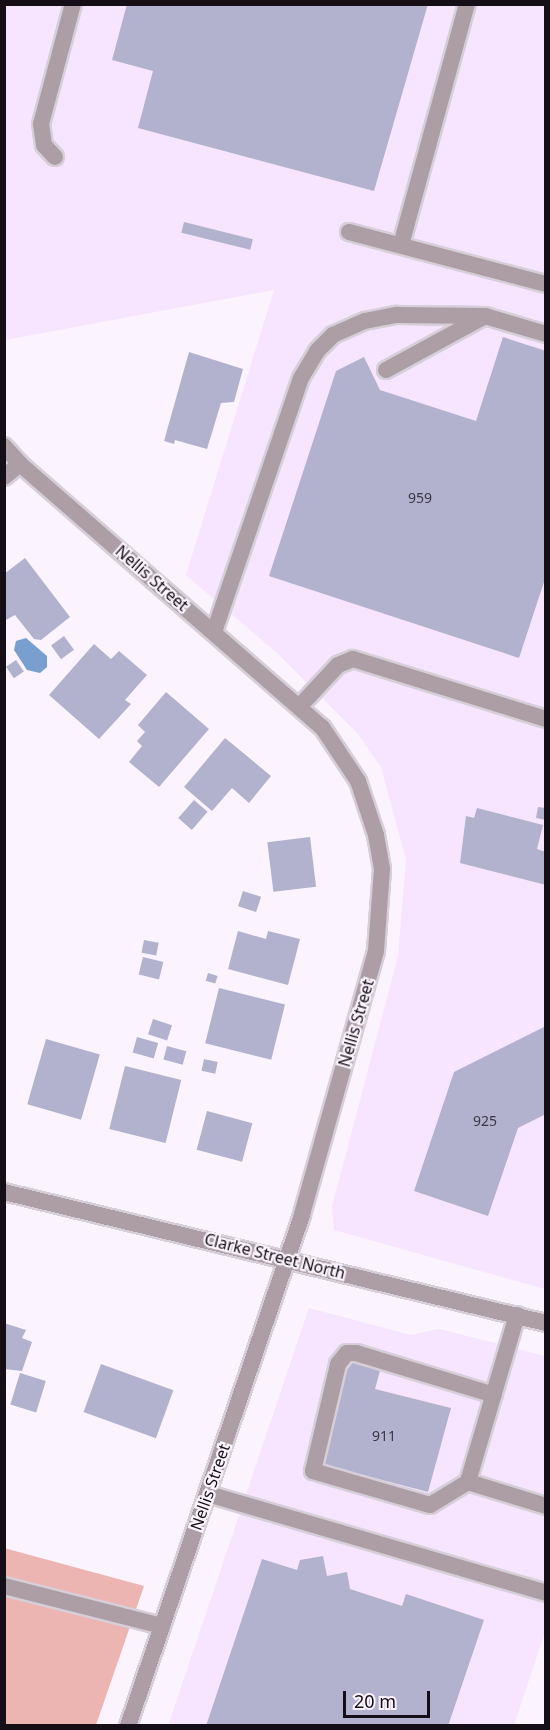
<!DOCTYPE html>
<style>
body{margin:0}
#map{position:relative;width:550px;height:1730px;overflow:hidden;background:#fbf3fd;font-family:"Noto Sans",sans-serif}
div>[style]{position:absolute}
.built>*{inset:0;background:#f7e4fe}
.green>*{inset:0;background:#ecb5b2}
.water>*{inset:0;background:#789fcf}
.building>*{inset:0;background:#b2b2cf;transform-origin:0 0}
.roads{filter:drop-shadow(2px 0 #d6ced8) drop-shadow(-2px 0 #d6ced8) drop-shadow(0 2px #d6ced8) drop-shadow(0 -2px #d6ced8)}
.service>*{height:16px;margin:-8px;padding:0 8px;transform-origin:8px;border-radius:8px;background:#ac9ea4}
.minor>*{height:16px;margin:-8px;padding:0 8px;transform-origin:8px;border-radius:8px;background:#ac9ea4}
span{translate:-50% -50%;white-space:nowrap;text-align:center;line-height:1.15;-webkit-text-stroke:4.5px #fbf3fd;paint-order:stroke}
.number-label{font-size:14px;color:#3c3745}
.number-label span{-webkit-text-stroke-width:0}
.street-label{font-size:16px;color:#150e17}
.frame{position:absolute;inset:0;border:6px solid #150e17;pointer-events:none}
.scale{position:absolute;left:343px;top:1691px;width:87px;height:27px;box-sizing:border-box;border:3px solid #150e17;border-top:0;padding-left:8px;font-size:18px;line-height:21px;white-space:nowrap;color:#150e17;-webkit-text-stroke:4px #fbf3fd;paint-order:stroke}
</style>
<div id="map">
<div class="built">
<i style="clip-path:polygon(5px 5px,545px 5px,545px 1289px,334px 1230px,332px 1207px,398px 956px,406px 860px,381px 767px,358px 734px,278px 654px,186px 575px,274px 290px,5px 340px)"></i>
<i style="clip-path:polygon(309px 1308px,411px 1335px,439px 1329px,545px 1356px,545px 1632px,514px 1725px,168px 1726px)"></i>
</div>
<div class="green">
<i style="clip-path:polygon(4px 1548px,144px 1586px,96px 1725px,5px 1725px)"></i>
</div>
<div class="water">
<i style="clip-path:polygon(26px 638px,47px 656px,47px 667px,40px 673px,27px 670px,14px 650px,16px 641px)"></i>
</div>
<div class="building">
<i style="clip-path:polygon(127px 4px,428px 4px,374px 191px,138px 128px,153px 71px,112px 60px)"></i>
<i style="left:184px;top:222px;width:71px;height:11px;rotate:14deg"></i>
<i style="clip-path:polygon(503px 337px,546px 351px,546px 576px,519px 658px,269px 576px,336px 371px,364px 357px,380px 390px,476px 421px)"></i>
<i style="clip-path:polygon(189px 352px,243px 369px,234px 402px,221px 403px,207px 449px,175px 440px,174px 444px,164px 441px)"></i>
<i style="clip-path:polygon(25px 558px,70px 617px,41px 640px,34px 639px,15px 615px,4px 621px,4px 574px)"></i>
<i style="left:64px;top:636px;width:17px;height:16px;rotate:54deg"></i>
<i style="clip-path:polygon(94px 644px,111px 659px,119px 651px,147px 675px,125px 700px,131px 704px,99px 739px,49px 695px)"></i>
<i style="left:16px;top:660px;width:14px;height:12px;rotate:56deg"></i>
<i style="clip-path:polygon(166px 692px,209px 729px,159px 787px,129px 762px,142px 746px,137px 741px,145px 732px,138px 725px)"></i>
<i style="clip-path:polygon(225px 738px,271px 776px,249px 803px,232px 788px,212px 811px,184px 787px)"></i>
<i style="left:194px;top:800px;width:18px;height:24px;rotate:41deg"></i>
<i style="clip-path:polygon(538px 807px,546px 808px,546px 820px,536px 818px)"></i>
<i style="clip-path:polygon(477px 808px,543px 825px,537px 849px,546px 852px,546px 885px,460px 863px,466px 816px,474px 818px)"></i>
<i style="left:310px;top:837px;width:50px;height:43px;rotate:83deg"></i>
<i style="left:243px;top:891px;width:19px;height:16px;rotate:18deg"></i>
<i style="clip-path:polygon(238px 931px,266px 939px,268px 931px,300px 939px,288px 985px,228px 969px)"></i>
<i style="left:144px;top:940px;width:15px;height:13px;rotate:11deg"></i>
<i style="left:143px;top:957px;width:21px;height:18px;rotate:14deg"></i>
<i style="left:208px;top:973px;width:10px;height:8px;rotate:17deg"></i>
<i style="left:219px;top:988px;width:68px;height:57px;rotate:14deg"></i>
<i style="left:153px;top:1019px;width:20px;height:16px;rotate:18deg"></i>
<i style="clip-path:polygon(546px 1026px,546px 1114px,518px 1128px,488px 1216px,414px 1191px,454px 1072px)"></i>
<i style="left:137px;top:1037px;width:22px;height:16px;rotate:16deg"></i>
<i style="left:46px;top:1039px;width:56px;height:68px;rotate:16deg"></i>
<i style="left:167px;top:1046px;width:20px;height:14px;rotate:15deg"></i>
<i style="left:204px;top:1059px;width:14px;height:12px;rotate:12deg"></i>
<i style="left:125px;top:1066px;width:58px;height:65px;rotate:14deg"></i>
<i style="left:207px;top:1111px;width:47px;height:40px;rotate:15deg"></i>
<i style="clip-path:polygon(4px 1323px,26px 1330px,22px 1338px,32px 1342px,22px 1371px,4px 1369px)"></i>
<i style="clip-path:polygon(345px 1358px,381px 1367px,375px 1389px,451px 1408px,428px 1492px,317px 1463px)"></i>
<i style="left:101px;top:1364px;width:77px;height:51px;rotate:20deg"></i>
<i style="left:20px;top:1373px;width:27px;height:33px;rotate:17deg"></i>
<i style="clip-path:polygon(323px 1556px,327px 1576px,347px 1572px,350px 1589px,402px 1606px,406px 1594px,484px 1620px,448px 1726px,206px 1726px,262px 1559px,297px 1570px,300px 1560px)"></i>
</div>
<div class="roads">
<div class="service">
<i style="left:55px;top:157px;width:16px;rotate:-133deg"></i>
<i style="left:44px;top:145px;width:21px;rotate:-98deg"></i>
<i style="left:41px;top:124px;width:124px;rotate:-75.1deg"></i>
<i style="left:349px;top:232px;width:204px;rotate:14.8deg"></i>
<i style="left:401px;top:245px;width:250px;rotate:-74.7deg"></i>
<i style="left:386px;top:370px;width:113px;rotate:-28.6deg"></i>
<i style="left:485px;top:316px;width:64px;rotate:16.4deg"></i>
<i style="left:214px;top:632px;width:268px;rotate:-71.1deg"></i>
<i style="left:301px;top:378px;width:31px;rotate:-59deg"></i>
<i style="left:317px;top:351px;width:23px;rotate:-45deg"></i>
<i style="left:333px;top:335px;width:35px;rotate:-24deg"></i>
<i style="left:365px;top:321px;width:33px;rotate:-11deg"></i>
<i style="left:397px;top:315px;width:88px;rotate:0.7deg"></i>
<i style="left:299px;top:707px;width:57px;rotate:-47.1deg"></i>
<i style="left:338px;top:665px;width:16px;rotate:-22deg"></i>
<i style="left:353px;top:659px;width:202px;rotate:17.3deg"></i>
<i style="left:517px;top:1315px;width:174px;rotate:106.4deg"></i>
<i style="left:468px;top:1482px;width:82px;rotate:17.1deg"></i>
<i style="left:468px;top:1482px;width:44px;rotate:148.8deg"></i>
<i style="left:430px;top:1505px;width:122px;rotate:-163.8deg"></i>
<i style="left:313px;top:1471px;width:110px;rotate:-76.8deg"></i>
<i style="left:338px;top:1364px;width:14px;rotate:-51deg"></i>
<i style="left:347px;top:1353px;width:9px"></i>
<i style="left:356px;top:1353px;width:144px;rotate:16.9deg"></i>
<i style="left:208px;top:1494px;width:352px;rotate:16.3deg"></i>
<i style="left:4px;top:1586px;width:163px;rotate:14.2deg"></i>
</div>
<div class="minor">
<i style="left:4px;top:446px;width:24px;rotate:48deg"></i>
<i style="left:20px;top:464px;width:400px;rotate:41.1deg"></i>
<i style="left:322px;top:727px;width:65px;rotate:56.3deg"></i>
<i style="left:358px;top:781px;width:57px;rotate:71.6deg"></i>
<i style="left:376px;top:835px;width:35px;rotate:80deg"></i>
<i style="left:382px;top:869px;width:82px;rotate:94.2deg"></i>
<i style="left:376px;top:951px;width:274px;rotate:105.7deg"></i>
<i style="left:302px;top:1215px;width:540px;rotate:108.8deg"></i>
<i style="left:4px;top:477px;width:21px;rotate:-39deg"></i>
<i style="left:4px;top:1192px;width:558px;rotate:13.59deg"></i>
</div>
</div>
<div class="number-label">
<span style="left:420px;top:498px">959</span>
<span style="left:485px;top:1121px">925</span>
<span style="left:384px;top:1436px">911</span>
</div>
<div class="street-label">
<span style="left:152px;top:578px;rotate:41deg">Nellis Street</span>
<span style="left:356px;top:1023px;rotate:-74deg">Nellis Street</span>
<span style="left:275px;top:1256px;rotate:14deg">Clarke Street North</span>
<span style="left:210px;top:1487px;rotate:-71deg">Nellis Street</span>
</div>
<div class="frame"></div>
<div class="scale">20 m</div>
</div>
